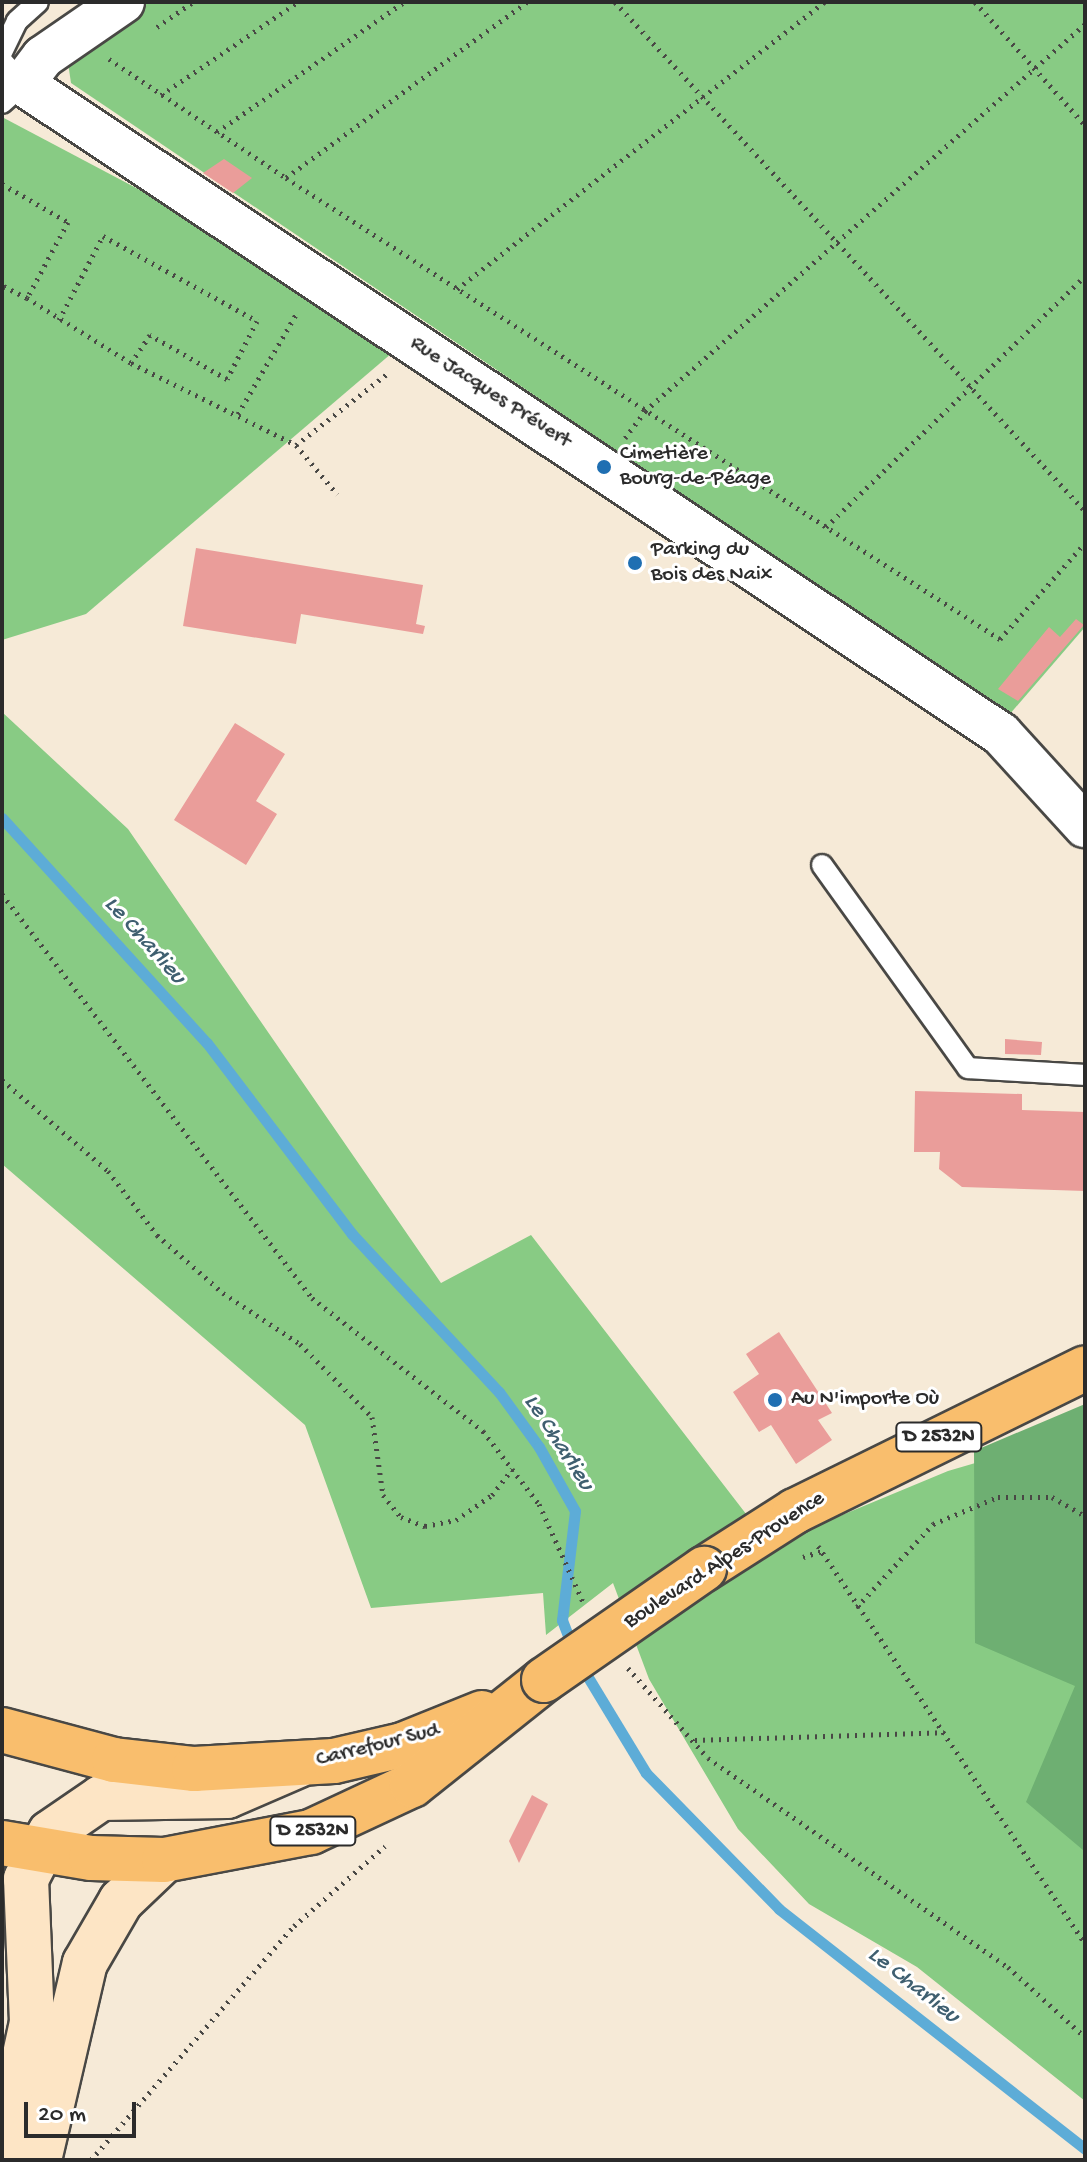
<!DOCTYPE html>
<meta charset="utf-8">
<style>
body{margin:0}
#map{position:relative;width:1087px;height:2162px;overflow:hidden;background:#f6ead7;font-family:"Gochi Hand",sans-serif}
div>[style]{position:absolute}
.green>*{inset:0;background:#88cb84}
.forest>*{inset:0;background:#6eaf72}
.stream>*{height:11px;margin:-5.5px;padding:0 5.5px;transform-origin:5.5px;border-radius:5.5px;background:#5dacd7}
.building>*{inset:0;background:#ea9d9a}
.path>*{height:5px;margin-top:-2.5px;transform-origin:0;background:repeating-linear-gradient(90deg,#494845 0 2px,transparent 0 8px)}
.roads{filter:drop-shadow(2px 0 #494845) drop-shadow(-2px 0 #494845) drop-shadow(0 2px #494845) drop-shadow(0 -2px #494845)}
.service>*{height:20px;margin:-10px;padding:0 10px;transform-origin:10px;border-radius:10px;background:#fff}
.minor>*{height:42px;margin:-21px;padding:0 21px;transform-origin:21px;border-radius:21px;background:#fff}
.secondary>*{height:44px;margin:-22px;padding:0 22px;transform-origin:22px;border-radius:22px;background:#fde5c5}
.primary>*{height:44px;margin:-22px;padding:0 22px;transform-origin:22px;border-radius:22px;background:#f9be6d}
.bridges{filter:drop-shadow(2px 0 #494845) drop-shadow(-2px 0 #494845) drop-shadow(0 2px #494845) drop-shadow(0 -2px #494845)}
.primary-bridge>*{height:44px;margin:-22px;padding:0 22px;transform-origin:22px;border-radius:22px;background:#f9be6d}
.dots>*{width:22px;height:22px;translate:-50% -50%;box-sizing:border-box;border:4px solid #fff;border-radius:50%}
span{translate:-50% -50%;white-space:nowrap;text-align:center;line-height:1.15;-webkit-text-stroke:6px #fff;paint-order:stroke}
.shield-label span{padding:2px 6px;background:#fff;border:2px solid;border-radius:6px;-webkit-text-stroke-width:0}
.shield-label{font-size:20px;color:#2b2b2b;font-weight:700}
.street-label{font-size:22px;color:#2b2b2b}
.poi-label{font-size:22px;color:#2b2b2b}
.left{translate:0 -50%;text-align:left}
.water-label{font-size:24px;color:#3f5f70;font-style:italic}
.frame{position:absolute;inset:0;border:4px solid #2b2b2b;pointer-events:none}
.scale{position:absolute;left:24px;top:2102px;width:112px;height:36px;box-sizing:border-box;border:4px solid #2b2b2b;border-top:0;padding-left:10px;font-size:24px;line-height:28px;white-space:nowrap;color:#2b2b2b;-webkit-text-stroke:6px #fff;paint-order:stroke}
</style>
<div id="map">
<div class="green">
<i style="clip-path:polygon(147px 2px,1085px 2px,1085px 627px,1009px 715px,71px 83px,67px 56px)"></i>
<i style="clip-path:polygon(2px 117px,157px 199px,399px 347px,86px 614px,2px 640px)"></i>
<i style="clip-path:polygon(2px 712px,128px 829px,441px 1283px,531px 1235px,770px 1545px,948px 1471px,1085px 1431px,1085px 2101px,917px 1967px,809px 1904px,738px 1829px,649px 1679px,613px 1583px,546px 1635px,543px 1593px,371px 1608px,305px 1425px,2px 1164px)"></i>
</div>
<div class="forest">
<i style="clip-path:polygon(1085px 1404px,1085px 1848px,1083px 1850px,1026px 1802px,1075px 1686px,975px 1643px,974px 1451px)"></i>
</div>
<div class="stream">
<i style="left:2px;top:818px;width:304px;rotate:47.7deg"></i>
<i style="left:207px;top:1043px;width:240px;rotate:52.8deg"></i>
<i style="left:352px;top:1234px;width:216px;rotate:47.1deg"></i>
<i style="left:499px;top:1392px;width:68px;rotate:54deg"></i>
<i style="left:539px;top:1447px;width:73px;rotate:60.6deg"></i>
<i style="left:575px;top:1511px;width:110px;rotate:96.8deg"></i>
<i style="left:562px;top:1620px;width:30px;rotate:69deg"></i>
<i style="left:580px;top:1664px;width:127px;rotate:58.8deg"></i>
<i style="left:646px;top:1773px;width:190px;rotate:45.6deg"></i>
<i style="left:779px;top:1909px;width:389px;rotate:38.1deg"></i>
</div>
<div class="building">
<i style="clip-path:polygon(224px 159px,252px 178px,233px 193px,203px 173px)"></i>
<i style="clip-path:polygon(196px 548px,423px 585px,416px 624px,425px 626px,423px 634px,301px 614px,296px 644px,183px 626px)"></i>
<i style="clip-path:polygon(1076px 619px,1084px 625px,1018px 701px,998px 689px,1049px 627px,1060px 637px)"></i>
<i style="clip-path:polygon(235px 723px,285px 754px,256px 801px,277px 814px,246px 865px,174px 820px)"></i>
<i style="clip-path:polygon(1005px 1039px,1042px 1042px,1041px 1055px,1005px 1054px)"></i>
<i style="clip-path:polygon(915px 1091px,1022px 1094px,1022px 1110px,1085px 1112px,1085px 1191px,962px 1187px,939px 1169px,940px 1152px,914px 1152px)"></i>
<i style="clip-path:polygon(779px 1332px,832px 1413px,818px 1420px,832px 1440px,796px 1464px,771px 1425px,759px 1432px,733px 1392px,759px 1374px,746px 1354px)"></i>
<i style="clip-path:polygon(532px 1795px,548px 1804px,519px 1863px,509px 1841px)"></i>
</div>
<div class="path">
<i style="left:527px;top:2px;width:298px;rotate:143.9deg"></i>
<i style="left:286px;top:178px;width:850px;rotate:32.85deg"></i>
<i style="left:1000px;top:639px;width:128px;rotate:-48.5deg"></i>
<i style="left:615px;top:2px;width:693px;rotate:47.28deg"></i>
<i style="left:975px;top:2px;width:165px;rotate:48.2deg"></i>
<i style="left:157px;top:27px;width:44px;rotate:-34.8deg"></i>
<i style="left:109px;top:59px;width:213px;rotate:33.9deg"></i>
<i style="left:161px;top:95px;width:166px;rotate:-34.2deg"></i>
<i style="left:217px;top:132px;width:228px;rotate:-34.8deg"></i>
<i style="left:2px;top:184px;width:76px;rotate:29.9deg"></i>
<i style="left:68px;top:222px;width:86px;rotate:118.3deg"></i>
<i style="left:27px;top:298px;width:28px;rotate:-153deg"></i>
<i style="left:457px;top:289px;width:467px;rotate:-38deg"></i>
<i style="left:27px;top:298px;width:123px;rotate:32deg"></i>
<i style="left:131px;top:363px;width:184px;rotate:26.4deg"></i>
<i style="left:296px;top:445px;width:117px;rotate:-38deg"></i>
<i style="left:59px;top:320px;width:95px;rotate:-62.4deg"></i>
<i style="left:103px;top:236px;width:176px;rotate:28.9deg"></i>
<i style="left:257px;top:321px;width:65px;rotate:117.3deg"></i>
<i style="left:227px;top:379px;width:89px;rotate:-150.3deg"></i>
<i style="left:150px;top:335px;width:34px;rotate:124deg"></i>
<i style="left:238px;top:414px;width:119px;rotate:-59.8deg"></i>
<i style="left:625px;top:438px;width:34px;rotate:-53deg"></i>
<i style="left:645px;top:411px;width:586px;rotate:-41.33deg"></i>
<i style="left:296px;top:445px;width:64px;rotate:50.1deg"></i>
<i style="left:826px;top:527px;width:361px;rotate:-44.1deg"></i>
<i style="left:2px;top:894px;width:509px;rotate:52.5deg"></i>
<i style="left:312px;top:1298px;width:217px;rotate:37.9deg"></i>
<i style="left:483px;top:1431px;width:48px;rotate:52.7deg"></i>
<i style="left:2px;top:1080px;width:140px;rotate:40.6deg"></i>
<i style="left:108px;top:1171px;width:81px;rotate:52.6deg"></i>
<i style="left:157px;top:1235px;width:88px;rotate:41.3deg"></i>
<i style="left:223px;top:1293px;width:92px;rotate:33.5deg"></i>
<i style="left:300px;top:1344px;width:103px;rotate:45.4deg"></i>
<i style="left:372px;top:1417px;width:79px;rotate:82deg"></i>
<i style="left:383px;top:1495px;width:28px;rotate:51deg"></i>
<i style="left:401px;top:1517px;width:26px;rotate:21deg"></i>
<i style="left:425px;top:1526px;width:32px;rotate:-11deg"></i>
<i style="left:456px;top:1520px;width:44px;rotate:-34.8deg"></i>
<i style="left:492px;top:1495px;width:33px;rotate:-52deg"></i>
<i style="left:512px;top:1469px;width:44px;rotate:52.4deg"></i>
<i style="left:539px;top:1504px;width:110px;rotate:65.8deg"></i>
<i style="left:818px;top:1546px;width:479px;rotate:56.1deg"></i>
<i style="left:803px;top:1557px;width:19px;rotate:-18deg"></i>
<i style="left:857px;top:1607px;width:113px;rotate:-47.5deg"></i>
<i style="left:933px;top:1524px;width:70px;rotate:-22.6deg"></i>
<i style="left:998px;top:1497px;width:54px"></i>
<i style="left:1052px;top:1497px;width:38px;rotate:30deg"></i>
<i style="left:628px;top:1668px;width:120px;rotate:48.4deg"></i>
<i style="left:708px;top:1758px;width:366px;rotate:34.9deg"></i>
<i style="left:1008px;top:1967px;width:104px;rotate:42.3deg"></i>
<i style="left:695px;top:1740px;width:249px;rotate:-1.8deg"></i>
<i style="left:91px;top:2160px;width:310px;rotate:-49.1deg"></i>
<i style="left:294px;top:1926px;width:121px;rotate:-41.3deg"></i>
</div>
<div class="roads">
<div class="service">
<i style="left:2px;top:52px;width:34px;rotate:-64deg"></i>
<i style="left:17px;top:21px;width:28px;rotate:-42deg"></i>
<i style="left:2px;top:61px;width:31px;rotate:48deg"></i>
<i style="left:23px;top:84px;width:28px;rotate:138deg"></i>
<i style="left:822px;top:865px;width:250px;rotate:54.3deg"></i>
<i style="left:968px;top:1068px;width:117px;rotate:3.4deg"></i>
</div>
<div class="minor">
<i style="left:123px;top:2px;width:97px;rotate:145.5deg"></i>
<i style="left:43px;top:57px;width:34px;rotate:127deg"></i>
<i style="left:23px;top:84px;width:1174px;rotate:33.61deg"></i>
<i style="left:1001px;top:734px;width:125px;rotate:47.6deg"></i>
</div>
<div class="secondary">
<i style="left:2px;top:2160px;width:141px;rotate:-77.7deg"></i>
<i style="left:32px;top:2022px;width:143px;rotate:-92.4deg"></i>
<i style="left:26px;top:1879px;width:52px;rotate:-62.4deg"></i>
<i style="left:50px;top:1833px;width:62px;rotate:-34.5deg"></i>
<i style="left:101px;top:1798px;width:126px;rotate:-0.9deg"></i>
<i style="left:227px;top:1796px;width:78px;rotate:-23.3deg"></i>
<i style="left:39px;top:2160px;width:202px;rotate:-76.9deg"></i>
<i style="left:85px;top:1963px;width:72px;rotate:-59.9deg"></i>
<i style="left:121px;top:1901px;width:59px;rotate:-43.6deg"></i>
</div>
<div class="primary">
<i style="left:704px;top:1569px;width:108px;rotate:-32.5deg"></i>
<i style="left:795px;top:1511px;width:323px;rotate:-26.2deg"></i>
<i style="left:2px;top:1730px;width:116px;rotate:15deg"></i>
<i style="left:114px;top:1760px;width:81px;rotate:6.4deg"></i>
<i style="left:194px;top:1769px;width:140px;rotate:-3.3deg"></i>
<i style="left:334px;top:1761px;width:71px;rotate:-13.1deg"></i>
<i style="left:403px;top:1745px;width:85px;rotate:-22.1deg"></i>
<i style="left:2px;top:1843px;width:90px;rotate:9.6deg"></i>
<i style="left:91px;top:1858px;width:73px;rotate:1.6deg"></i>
<i style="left:164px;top:1860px;width:150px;rotate:-10.8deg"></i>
<i style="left:311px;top:1832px;width:111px;rotate:-25deg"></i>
<i style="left:412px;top:1785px;width:169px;rotate:-38.5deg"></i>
</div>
</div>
<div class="bridges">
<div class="primary-bridge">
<i style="left:544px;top:1680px;width:195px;rotate:-34.8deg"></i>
</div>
</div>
<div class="dots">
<i style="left:604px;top:467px;background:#1f6fb2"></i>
<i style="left:635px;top:563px;background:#1f6fb2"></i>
<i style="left:775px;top:1400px;background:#1f6fb2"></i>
</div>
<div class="shield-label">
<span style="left:939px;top:1437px">D 2532N</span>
<span style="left:313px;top:1831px">D 2532N</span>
</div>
<div class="street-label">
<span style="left:490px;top:393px;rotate:33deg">Rue Jacques Prévert</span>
<span style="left:725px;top:1561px;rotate:-33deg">Boulevard Alpes-Provence</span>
<span style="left:378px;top:1746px;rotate:-14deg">Carrefour Sud</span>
</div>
<div class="poi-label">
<span class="left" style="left:620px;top:467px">Cimetière<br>Bourg-de-Péage</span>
<span class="left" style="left:651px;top:563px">Parking du<br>Bois des Naix</span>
<span class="left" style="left:791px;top:1400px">Au N'importe Où</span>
</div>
<div class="water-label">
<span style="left:144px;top:941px;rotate:48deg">Le Charlieu</span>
<span style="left:558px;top:1443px;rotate:57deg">Le Charlieu</span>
<span style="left:913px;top:1986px;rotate:38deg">Le Charlieu</span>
</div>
<div class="frame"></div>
<div class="scale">20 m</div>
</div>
